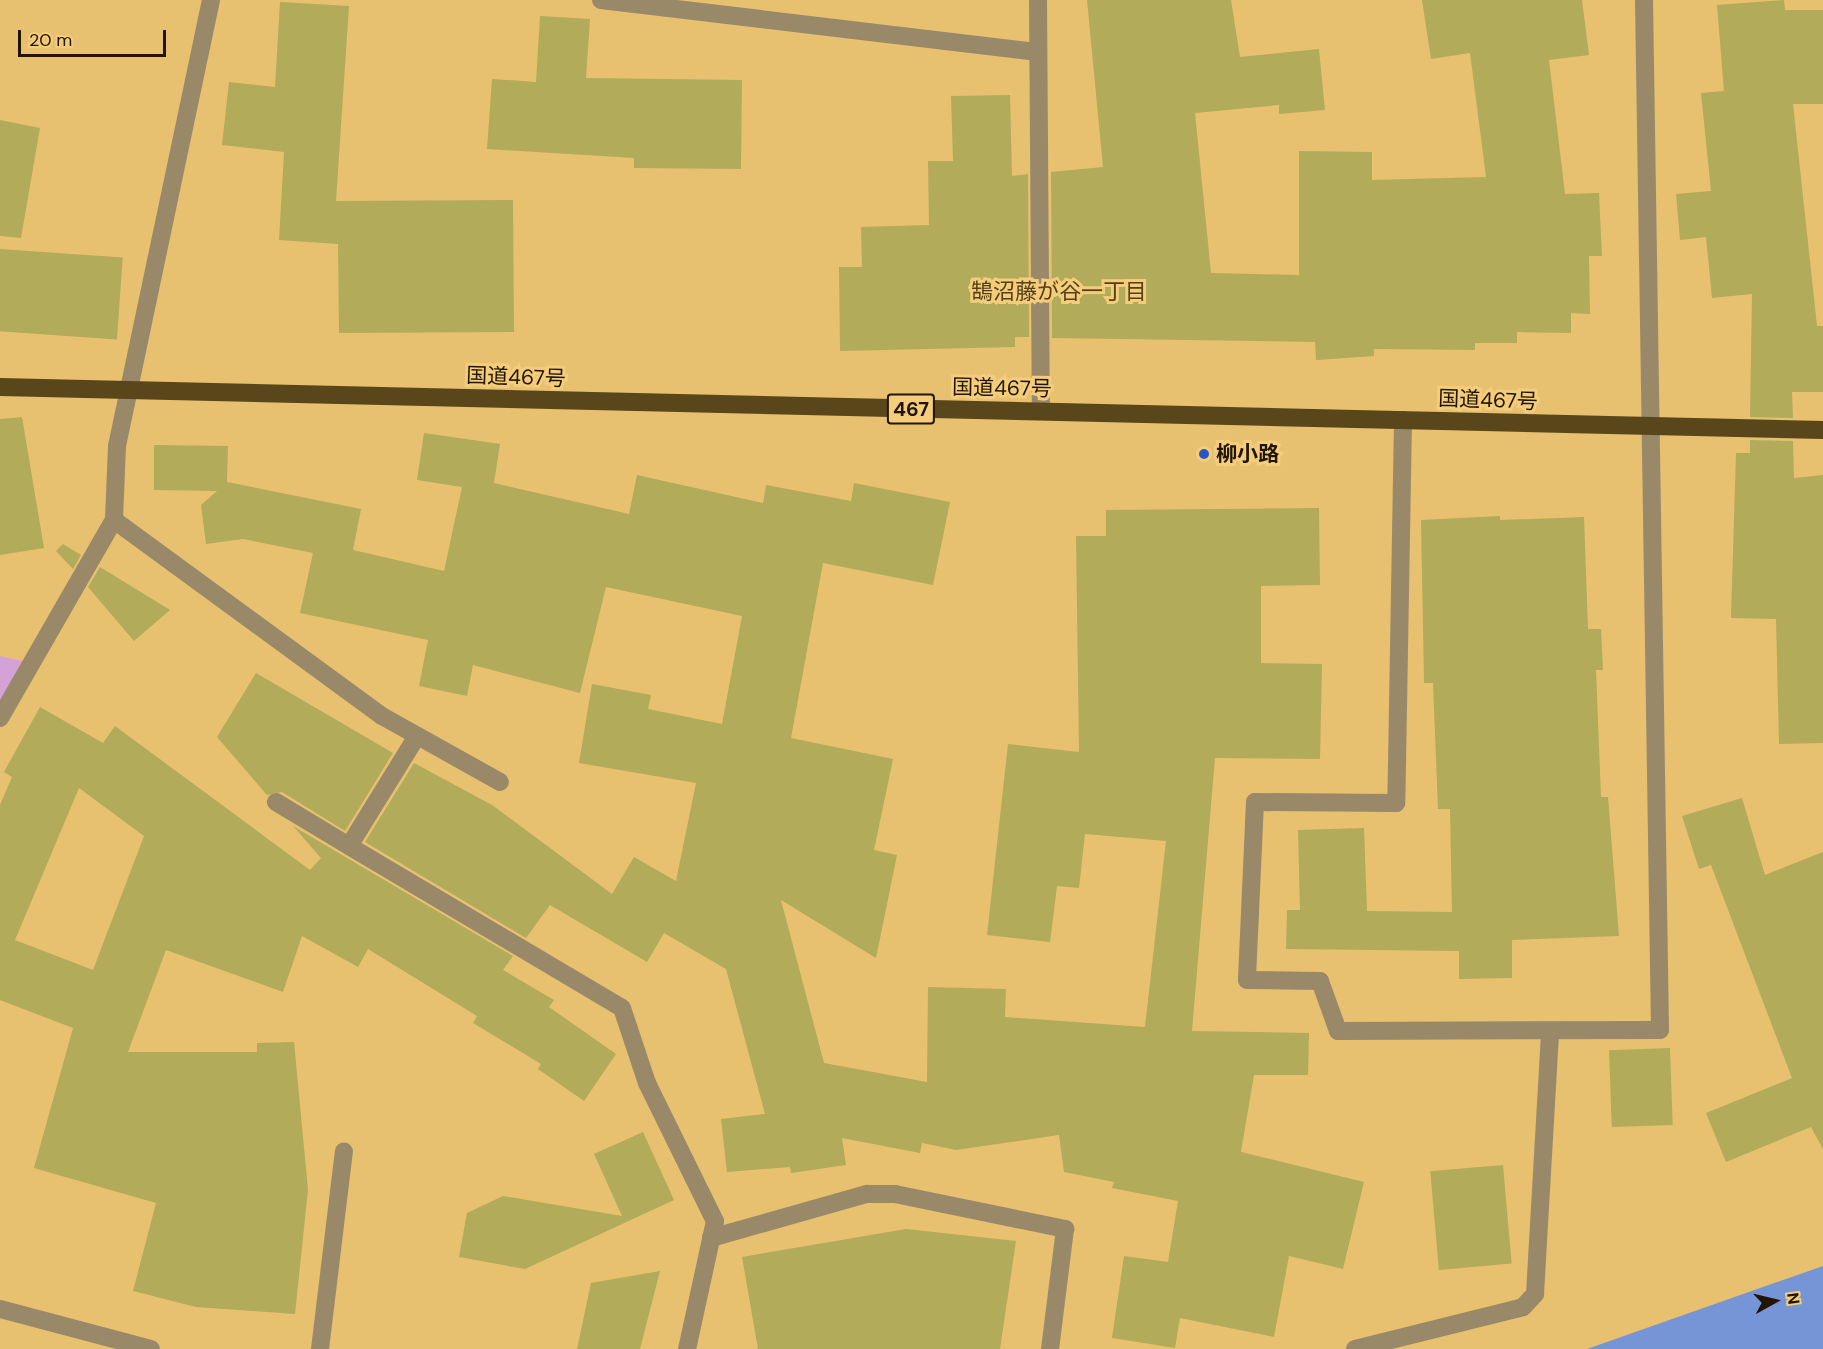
<!DOCTYPE html>
<meta charset="utf-8">
<style>
body{margin:0}
#map{position:relative;width:1823px;height:1349px;overflow:hidden;background:#e7c070;font-family:"DM Sans","Noto Sans JP",sans-serif}
div>[style]{position:absolute}
.green>*{inset:0;background:#d5a2d8}
.water>*{inset:0;background:#7695d6}
.building>*{inset:0;background:#b2ab5a;transform-origin:0 0}
.street>*{height:18px;margin:-9px;padding:0 9px;transform-origin:9px;border-radius:9px;background:#998969}
.highway>*{height:18px;margin:-9px;padding:0 9px;transform-origin:9px;border-radius:9px;background:#59461a}
.dots>*{width:16px;height:16px;translate:-50% -50%;box-sizing:border-box;border:3px solid #f4cd7c;border-radius:50%}
span{translate:-50% -50%;white-space:nowrap;text-align:center;line-height:1.15;-webkit-text-stroke:6px #f4cd7c;paint-order:stroke}
.shield-label span{padding:2px 4px;background:#f4cd7c;border:2px solid;border-radius:4px;-webkit-text-stroke-width:0}
.shield-label{font-size:20px;color:#211500;font-weight:700}
.street-label{font-size:21px;color:#211500}
.poi-label{font-size:21px;color:#211500;font-weight:700}
.left{translate:0 -50%;text-align:left}
.neighbourhood-label{font-size:22px;color:#554115}
.north{position:absolute;left:1745px;top:1271px;width:60px;height:60px;-webkit-text-stroke:4px #f4cd7c;paint-order:stroke;rotate:82deg;font-size:16px;font-weight:700;line-height:24px;text-align:center;color:#211500}
.north::after{content:'';display:block;margin:auto;width:21px;height:27px;background:#211500;clip-path:polygon(50% 0,100% 100%,50% 72%,0 100%)}
.scale{position:absolute;left:18px;top:30px;width:148px;height:27px;box-sizing:border-box;border:3px solid #211500;border-top:0;padding-left:8px;font-size:18px;line-height:21px;white-space:nowrap;color:#211500;-webkit-text-stroke:4px #f4cd7c;paint-order:stroke}
</style>
<div id="map">
<div class="green">
<i style="clip-path:polygon(0 656px,32px 663px,0 722px)"></i>
</div>
<div class="water">
<i style="clip-path:polygon(1823px 1266px,1823px 1349px,1587px 1349px)"></i>
</div>
<div class="building">
<i style="clip-path:polygon(1087px 0,1231px 0,1240px 57px,1319px 49px,1325px 110px,1279px 114px,1279px 105px,1195px 113px,1211px 273px,1299px 275px,1299px 151px,1372px 152px,1372px 180px,1486px 177px,1470px 53px,1431px 59px,1422px 0,1582px 0,1589px 55px,1549px 60px,1565px 194px,1599px 193px,1602px 256px,1589px 256px,1590px 314px,1571px 313px,1571px 333px,1517px 332px,1517px 343px,1475px 343px,1475px 350px,1374px 349px,1374px 356px,1316px 360px,1315px 342px,1052px 338px,1051px 172px,1103px 167px)"></i>
<i style="clip-path:polygon(1784px 0,1785px 10px,1823px 10px,1823px 104px,1793px 104px,1817px 326px,1823px 326px,1823px 392px,1792px 392px,1793px 418px,1750px 417px,1752px 294px,1712px 298px,1706px 237px,1680px 240px,1676px 194px,1711px 191px,1701px 93px,1724px 91px,1717px 5px)"></i>
<i style="clip-path:polygon(280px 2px,349px 6px,336px 201px,513px 200px,514px 332px,339px 333px,338px 244px,279px 240px,284px 152px,222px 145px,229px 82px,275px 87px)"></i>
<i style="clip-path:polygon(540px 16px,590px 19px,586px 78px,742px 80px,741px 169px,634px 168px,634px 158px,487px 149px,492px 79px,536px 82px)"></i>
<i style="clip-path:polygon(1010px 95px,1012px 176px,1028px 174px,1029px 337px,1015px 337px,1015px 347px,840px 351px,839px 267px,862px 267px,861px 227px,929px 225px,928px 161px,953px 161px,951px 96px)"></i>
<i style="clip-path:polygon(0 120px,40px 128px,21px 238px,0 236px)"></i>
<i style="left:0;top:249px;width:123px;height:82px;rotate:4deg"></i>
<i style="clip-path:polygon(22px 417px,44px 548px,0 555px,0 419px)"></i>
<i style="clip-path:polygon(424px 433px,500px 444px,494px 483px,629px 514px,637px 475px,763px 503px,766px 485px,851px 501px,854px 483px,950px 502px,933px 585px,823px 563px,791px 738px,893px 759px,874px 850px,897px 855px,876px 958px,781px 900px,824px 1063px,927px 1082px,928px 987px,1006px 989px,1005px 1017px,1145px 1027px,1166px 841px,1085px 834px,1079px 888px,1057px 886px,1050px 942px,987px 935px,1008px 744px,1079px 752px,1076px 536px,1106px 536px,1106px 510px,1319px 508px,1320px 585px,1261px 586px,1261px 663px,1322px 664px,1320px 759px,1215px 758px,1192px 1031px,1309px 1033px,1308px 1075px,1254px 1075px,1241px 1152px,1364px 1182px,1343px 1269px,1289px 1256px,1274px 1337px,1180px 1318px,1175px 1348px,1112px 1338px,1124px 1256px,1168px 1262px,1178px 1201px,1112px 1188px,1114px 1182px,1064px 1172px,1059px 1135px,956px 1150px,922px 1143px,920px 1153px,842px 1138px,846px 1165px,791px 1173px,790px 1167px,727px 1172px,721px 1119px,765px 1114px,726px 969px,664px 933px,647px 962px,550px 905px,526px 938px,365px 842px,414px 763px,492px 805px,612px 894px,634px 857px,676px 881px,696px 783px,579px 763px,592px 684px,651px 695px,648px 709px,722px 724px,742px 616px,606px 587px,580px 693px,473px 665px,467px 696px,419px 686px,428px 640px,300px 613px,313px 553px,243px 539px,206px 544px,201px 505px,217px 491px,154px 490px,154px 445px,228px 446px,227px 482px,361px 509px,353px 550px,444px 571px,462px 487px,417px 480px)"></i>
<i style="clip-path:polygon(1750px 440px,1793px 441px,1794px 478px,1823px 475px,1823px 743px,1779px 744px,1776px 619px,1731px 618px,1736px 453px,1750px 453px)"></i>
<i style="clip-path:polygon(1500px 516px,1500px 520px,1584px 517px,1588px 629px,1601px 629px,1603px 670px,1596px 670px,1601px 797px,1608px 797px,1619px 936px,1512px 940px,1512px 978px,1459px 979px,1459px 951px,1286px 949px,1287px 910px,1300px 910px,1298px 830px,1364px 828px,1367px 911px,1452px 912px,1450px 809px,1438px 809px,1433px 683px,1424px 683px,1421px 520px)"></i>
<i style="clip-path:polygon(63px 544px,81px 555px,73px 569px,56px 551px)"></i>
<i style="clip-path:polygon(100px 567px,170px 610px,134px 641px,88px 587px)"></i>
<i style="clip-path:polygon(256px 673px,393px 753px,345px 831px,282px 792px,267px 795px,217px 737px)"></i>
<i style="clip-path:polygon(evenodd,40px 707px,103px 743px,115px 726px,310px 870px,321px 858px,293px 826px,513px 956px,503px 970px,554px 1000px,549px 1007px,616px 1054px,584px 1101px,538px 1069px,541px 1064px,473px 1023px,477px 1016px,368px 949px,358px 967px,302px 936px,283px 992px,166px 950px,128px 1052px,257px 1052px,257px 1043px,294px 1042px,308px 1190px,295px 1314px,196px 1307px,133px 1291px,156px 1203px,34px 1168px,73px 1028px,0 1000px,0 805px,12px 777px,4px 772px,40px 707px,79px 788px,144px 836px,93px 970px,15px 940px,79px 788px)"></i>
<i style="clip-path:polygon(1742px 798px,1765px 875px,1823px 852px,1823px 1149px,1811px 1127px,1726px 1162px,1706px 1113px,1792px 1078px,1711px 865px,1699px 869px,1682px 816px)"></i>
<i style="left:1670px;top:1048px;width:77px;height:61px;rotate:88deg"></i>
<i style="clip-path:polygon(643px 1132px,674px 1200px,525px 1269px,459px 1257px,467px 1213px,503px 1196px,622px 1216px,594px 1154px)"></i>
<i style="left:1503px;top:1165px;width:99px;height:73px;rotate:85deg"></i>
<i style="clip-path:polygon(906px 1229px,1016px 1241px,1000px 1349px,758px 1349px,742px 1257px)"></i>
<i style="clip-path:polygon(660px 1271px,640px 1349px,577px 1349px,591px 1283px)"></i>
</div>
<div class="street">
<i style="left:601px;top:0;width:440px;rotate:6.8deg"></i>
<i style="left:1038px;top:0;width:410px;rotate:89.6deg"></i>
<i style="left:1403px;top:420px;width:383px;rotate:91deg"></i>
<i style="left:1396px;top:803px;width:141px;rotate:-179.6deg"></i>
<i style="left:1255px;top:802px;width:178px;rotate:92.6deg"></i>
<i style="left:1247px;top:980px;width:73px;rotate:0.8deg"></i>
<i style="left:1320px;top:981px;width:53px;rotate:70.2deg"></i>
<i style="left:1338px;top:1031px;width:322px;rotate:-0.2deg"></i>
<i style="left:1660px;top:1030px;width:1030px;rotate:-90.89deg"></i>
<i style="left:114px;top:520px;width:332px;rotate:36.2deg"></i>
<i style="left:382px;top:716px;width:135px;rotate:29.2deg"></i>
<i style="left:0;top:718px;width:228px;rotate:-60.1deg"></i>
<i style="left:114px;top:520px;width:74px;rotate:-87.7deg"></i>
<i style="left:117px;top:446px;width:456px;rotate:-78.1deg"></i>
<i style="left:417px;top:736px;width:129px;rotate:121.7deg"></i>
<i style="left:349px;top:846px;width:317px;rotate:30.7deg"></i>
<i style="left:622px;top:1008px;width:79px;rotate:71.6deg"></i>
<i style="left:647px;top:1083px;width:154px;rotate:63.8deg"></i>
<i style="left:715px;top:1221px;width:131px;rotate:102.3deg"></i>
<i style="left:276px;top:802px;width:85px;rotate:31.1deg"></i>
<i style="left:711px;top:1238px;width:162px;rotate:-15.8deg"></i>
<i style="left:867px;top:1194px;width:28px"></i>
<i style="left:895px;top:1194px;width:174px;rotate:11.6deg"></i>
<i style="left:1065px;top:1229px;width:121px;rotate:97.1deg"></i>
<i style="left:0;top:1309px;width:156px;rotate:14.8deg"></i>
<i style="left:320px;top:1349px;width:199px;rotate:-83.1deg"></i>
<i style="left:1355px;top:1349px;width:173px;rotate:-14deg"></i>
<i style="left:1523px;top:1307px;width:18px;rotate:-47deg"></i>
<i style="left:1535px;top:1294px;width:262px;rotate:-86.7deg"></i>
</div>
<div class="highway">
<i style="left:0;top:387px;width:1824px;rotate:1.35deg"></i>
</div>
<div class="dots">
<i style="left:1204px;top:454px;background:#2a56c5"></i>
</div>
<div class="shield-label">
<span style="left:911px;top:409px">467</span>
</div>
<div class="street-label">
<span style="left:516px;top:377px;rotate:2deg">国道467号</span>
<span style="left:1002px;top:388px;rotate:1deg">国道467号</span>
<span style="left:1488px;top:400px;rotate:2deg">国道467号</span>
</div>
<div class="poi-label">
<span class="left" style="left:1216px;top:454px">柳小路</span>
</div>
<div class="neighbourhood-label">
<span style="left:1059px;top:292px">鵠沼藤が谷一丁目</span>
</div>
<div class="north">N</div>
<div class="scale">20 m</div>
</div>
